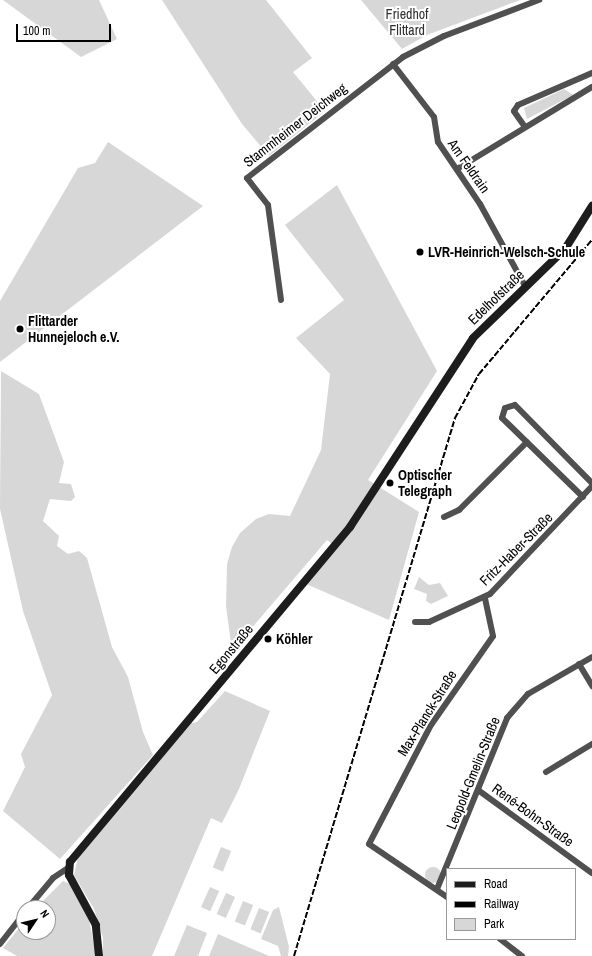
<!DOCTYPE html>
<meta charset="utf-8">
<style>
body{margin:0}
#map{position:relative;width:592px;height:956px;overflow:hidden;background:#fff;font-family:"Archivo Narrow",sans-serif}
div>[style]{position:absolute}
.green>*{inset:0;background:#d7d7d7;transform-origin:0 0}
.round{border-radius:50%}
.street>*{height:6px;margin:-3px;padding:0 3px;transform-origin:3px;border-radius:3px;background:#505050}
.secondary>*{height:8px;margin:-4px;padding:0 4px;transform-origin:4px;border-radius:4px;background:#1d1d1d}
.rail>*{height:2px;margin-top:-1px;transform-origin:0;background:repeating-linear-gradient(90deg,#000 0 6px,transparent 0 8px)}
.dots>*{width:11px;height:11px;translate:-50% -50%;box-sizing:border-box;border:2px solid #fff;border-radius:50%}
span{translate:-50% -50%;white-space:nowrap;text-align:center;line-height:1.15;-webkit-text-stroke:4px #fff;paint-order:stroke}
.park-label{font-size:14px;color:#2e2e2e}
.street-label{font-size:14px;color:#000}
.poi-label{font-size:14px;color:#000;font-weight:700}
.left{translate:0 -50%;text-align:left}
.legend{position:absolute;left:446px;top:868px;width:130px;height:72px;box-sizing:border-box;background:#fff;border:1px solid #999;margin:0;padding:5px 7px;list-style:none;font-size:12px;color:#000}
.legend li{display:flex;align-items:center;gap:8px;height:20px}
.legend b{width:20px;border:1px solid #999}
.north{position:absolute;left:16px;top:900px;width:40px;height:40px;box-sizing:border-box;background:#fff;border:1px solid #999;border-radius:50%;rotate:55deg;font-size:11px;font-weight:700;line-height:16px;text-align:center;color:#000}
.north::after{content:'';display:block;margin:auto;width:14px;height:18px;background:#000;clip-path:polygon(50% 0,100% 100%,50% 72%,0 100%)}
.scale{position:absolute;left:16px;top:24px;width:95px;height:18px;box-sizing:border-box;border:2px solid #000;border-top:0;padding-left:5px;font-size:12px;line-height:14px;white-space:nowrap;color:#000;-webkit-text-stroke:3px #fff;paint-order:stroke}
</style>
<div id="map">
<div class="green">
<i style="clip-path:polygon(3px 0,99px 0,117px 39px,81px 57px)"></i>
<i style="clip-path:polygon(162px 0,266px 0,312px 58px,293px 72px,325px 111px,269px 156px,242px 124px)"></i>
<i style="clip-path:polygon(361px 0,520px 0,427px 35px,402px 49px)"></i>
<i style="clip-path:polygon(564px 89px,573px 95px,527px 119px,524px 108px)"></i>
<i style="clip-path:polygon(108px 142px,203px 206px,0 362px,0 301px,78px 168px,95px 163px)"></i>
<i style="clip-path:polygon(337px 185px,437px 371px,368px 480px,419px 512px,389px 620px,306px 584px,336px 547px,327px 540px,232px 651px,226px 606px,227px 564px,232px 547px,240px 533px,256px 519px,269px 514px,290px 516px,321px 450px,330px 374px,296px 338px,344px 300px,285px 225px)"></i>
<i style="clip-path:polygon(1px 371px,39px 394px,64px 462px,59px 483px,71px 484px,75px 497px,71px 501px,50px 499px,43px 521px,59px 536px,57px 546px,68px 554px,79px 551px,87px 558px,112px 647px,128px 677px,143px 732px,153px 755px,60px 859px,3px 811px,25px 767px,21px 754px,52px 695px,23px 611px,0 509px)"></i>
<i style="clip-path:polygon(419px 577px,429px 585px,440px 583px,448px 596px,431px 604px,426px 601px,427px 594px,414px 589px)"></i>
<i style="clip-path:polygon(225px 691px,270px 711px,239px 789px,222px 823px,211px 818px,152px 956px,103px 956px,103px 938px,94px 909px,74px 875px,78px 857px,188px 724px,197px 722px)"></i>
<i style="left:221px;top:847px;width:11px;height:22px;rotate:22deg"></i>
<i class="round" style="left:425px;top:867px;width:16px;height:16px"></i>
<i style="clip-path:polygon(63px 881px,70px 884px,88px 914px,96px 956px,17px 956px,3px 948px,24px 922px,24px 932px,48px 932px,48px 908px,36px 908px)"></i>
<i style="left:210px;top:887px;width:10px;height:22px;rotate:24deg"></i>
<i style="left:226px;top:893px;width:10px;height:23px;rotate:24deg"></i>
<i style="left:243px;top:901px;width:11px;height:22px;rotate:22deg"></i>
<i style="clip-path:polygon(279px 907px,289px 947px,288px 956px,281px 956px,278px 946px,261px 939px,273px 910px)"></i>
<i style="left:259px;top:908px;width:11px;height:23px;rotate:22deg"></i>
<i style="clip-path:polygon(187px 925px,207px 933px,198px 956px,174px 956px)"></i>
<i style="clip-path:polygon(218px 934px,269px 956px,209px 956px)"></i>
</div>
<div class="street">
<i style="left:393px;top:64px;width:67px;rotate:52.3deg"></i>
<i style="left:434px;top:117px;width:25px;rotate:81deg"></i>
<i style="left:438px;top:142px;width:75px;rotate:55.9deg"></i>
<i style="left:480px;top:204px;width:94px;rotate:61.2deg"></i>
<i style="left:525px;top:127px;width:19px;rotate:-125deg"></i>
<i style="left:514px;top:111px;width:7px;rotate:-56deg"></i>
<i style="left:518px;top:105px;width:81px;rotate:-23.4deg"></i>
<i style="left:457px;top:169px;width:158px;rotate:-31.3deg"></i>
<i style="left:281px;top:300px;width:96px;rotate:-97.8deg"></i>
<i style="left:268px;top:205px;width:34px;rotate:-128deg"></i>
<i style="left:247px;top:178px;width:197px;rotate:-37.8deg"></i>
<i style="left:403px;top:57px;width:46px;rotate:-27.1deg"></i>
<i style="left:444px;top:36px;width:102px;rotate:-20.8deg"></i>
<i style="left:583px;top:497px;width:113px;rotate:-135.7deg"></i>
<i style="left:502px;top:418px;width:10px;rotate:-73deg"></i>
<i style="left:505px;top:408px;width:10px;rotate:-17deg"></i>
<i style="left:515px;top:405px;width:110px;rotate:45.4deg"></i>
<i style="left:444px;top:517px;width:17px;rotate:-25deg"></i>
<i style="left:459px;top:510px;width:96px;rotate:-45deg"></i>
<i style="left:415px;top:622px;width:14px"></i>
<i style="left:429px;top:622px;width:67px;rotate:-24.7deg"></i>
<i style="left:490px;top:594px;width:149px;rotate:-46.6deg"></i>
<i style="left:579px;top:664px;width:26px;rotate:59deg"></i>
<i style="left:546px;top:772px;width:54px;rotate:-31.3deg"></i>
<i style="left:478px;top:790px;width:141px;rotate:36.1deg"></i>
<i style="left:437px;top:889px;width:185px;rotate:-67.7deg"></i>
<i style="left:507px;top:718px;width:32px;rotate:-49deg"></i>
<i style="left:528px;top:694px;width:74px;rotate:-30deg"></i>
<i style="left:447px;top:897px;width:94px;rotate:-145.8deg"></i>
<i style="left:369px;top:844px;width:134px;rotate:-62.5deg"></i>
<i style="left:431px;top:725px;width:108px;rotate:-55.1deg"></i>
<i style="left:493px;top:636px;width:40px;rotate:-102deg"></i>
<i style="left:28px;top:908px;width:39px;rotate:-50deg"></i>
<i style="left:53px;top:878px;width:18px;rotate:-34deg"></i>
<i style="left:500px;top:939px;width:28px;rotate:38deg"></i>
<i style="left:0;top:944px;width:39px;rotate:-52deg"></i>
</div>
<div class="secondary">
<i style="left:99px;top:956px;width:31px;rotate:-96deg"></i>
<i style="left:96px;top:925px;width:57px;rotate:-118.4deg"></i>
<i style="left:69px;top:875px;width:13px;rotate:-86deg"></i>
<i style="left:70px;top:862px;width:437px;rotate:-50.1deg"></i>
<i style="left:350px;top:527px;width:225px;rotate:-56.9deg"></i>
<i style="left:473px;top:338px;width:128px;rotate:-44.1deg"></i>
<i style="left:565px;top:249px;width:51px;rotate:-57.9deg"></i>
</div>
<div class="rail">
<i style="left:294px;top:956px;width:562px;rotate:-73.34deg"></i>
<i style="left:455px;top:418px;width:50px;rotate:-61.4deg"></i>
<i style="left:479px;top:374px;width:175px;rotate:-49.9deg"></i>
</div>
<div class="dots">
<i style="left:420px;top:252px;background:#000"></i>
<i style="left:20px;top:329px;background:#000"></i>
<i style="left:390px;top:483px;background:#000"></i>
<i style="left:268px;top:639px;background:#000"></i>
</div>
<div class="park-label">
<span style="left:407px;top:22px">Friedhof<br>Flittard</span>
</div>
<div class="street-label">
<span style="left:295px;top:125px;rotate:-38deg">Stammheimer Deichweg</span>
<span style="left:469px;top:166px;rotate:55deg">Am Feldrain</span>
<span style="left:496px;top:297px;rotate:-44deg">Edelhofstraße</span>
<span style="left:516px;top:549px;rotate:-45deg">Fritz-Haber-Straße</span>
<span style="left:231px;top:649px;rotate:-50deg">Egonstraße</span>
<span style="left:427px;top:713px;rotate:-58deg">Max-Planck-Straße</span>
<span style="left:473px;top:773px;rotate:-68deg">Leopold-Gmelin-Straße</span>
<span style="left:533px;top:815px;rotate:36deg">René-Bohn-Straße</span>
</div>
<div class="poi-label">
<span class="left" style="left:428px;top:252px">LVR-Heinrich-Welsch-Schule</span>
<span class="left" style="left:28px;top:329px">Flittarder<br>Hunnejeloch e.V.</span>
<span class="left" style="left:398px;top:483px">Optischer<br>Telegraph</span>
<span class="left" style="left:276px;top:639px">Köhler</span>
</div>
<ul class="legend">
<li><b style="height:5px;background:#1d1d1d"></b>Road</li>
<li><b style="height:5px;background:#000"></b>Railway</li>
<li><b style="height:11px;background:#d7d7d7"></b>Park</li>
</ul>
<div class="north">N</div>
<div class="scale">100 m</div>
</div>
